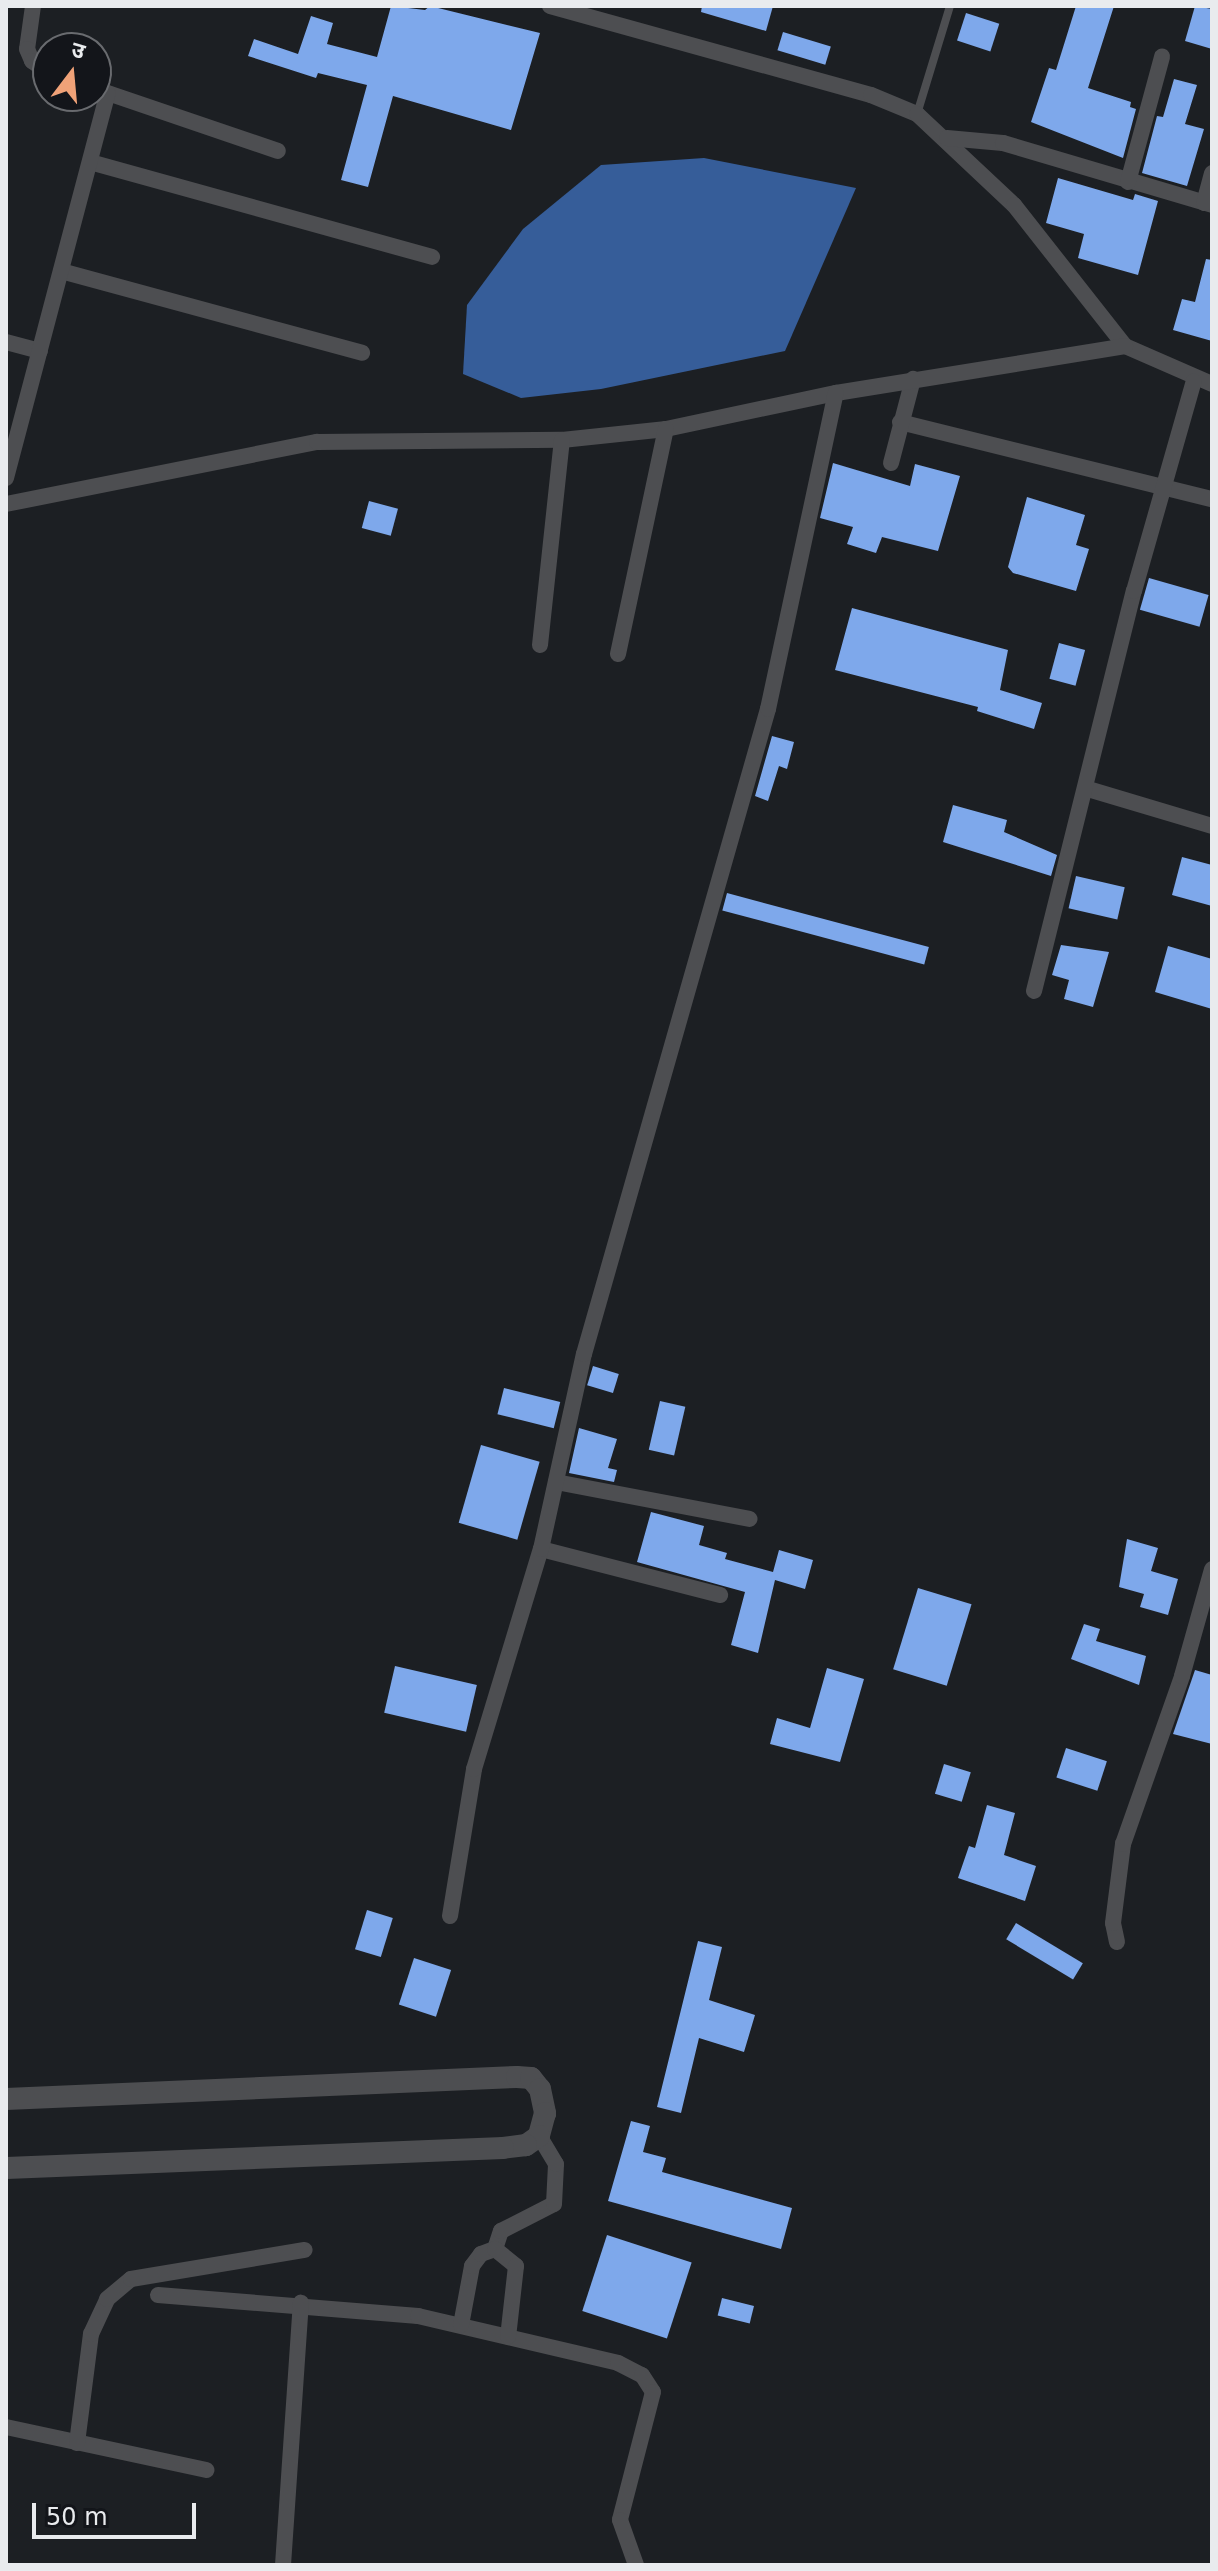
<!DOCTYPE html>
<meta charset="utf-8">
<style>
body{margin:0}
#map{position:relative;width:1218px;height:2571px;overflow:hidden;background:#1c1f23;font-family:"DejaVu Sans","Noto Sans Devanagari",sans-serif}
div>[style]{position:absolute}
.water>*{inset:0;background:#365d99}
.building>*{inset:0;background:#7ea8eb;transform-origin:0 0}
.service>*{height:8px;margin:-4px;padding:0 4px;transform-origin:4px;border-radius:4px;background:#4d4e51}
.minor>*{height:16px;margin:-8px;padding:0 8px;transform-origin:8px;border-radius:8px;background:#4d4e51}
.tertiary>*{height:22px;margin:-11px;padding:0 11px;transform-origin:11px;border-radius:11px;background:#4d4e51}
span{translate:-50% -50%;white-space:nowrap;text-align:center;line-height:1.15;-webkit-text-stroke:8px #13151a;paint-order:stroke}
.frame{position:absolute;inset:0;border:8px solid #e9ebee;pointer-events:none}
.north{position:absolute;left:32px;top:32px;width:80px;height:80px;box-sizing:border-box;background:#13151a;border:2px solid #696b6f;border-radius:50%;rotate:16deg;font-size:22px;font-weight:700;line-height:32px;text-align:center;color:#e9ebee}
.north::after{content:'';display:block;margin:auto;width:28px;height:36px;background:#f0a278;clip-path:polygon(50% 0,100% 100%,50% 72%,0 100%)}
.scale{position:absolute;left:32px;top:2503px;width:164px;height:36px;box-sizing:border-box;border:4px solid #e9ebee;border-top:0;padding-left:10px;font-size:24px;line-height:28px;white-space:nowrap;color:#e9ebee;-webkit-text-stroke:6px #13151a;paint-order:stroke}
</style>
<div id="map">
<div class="water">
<i style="clip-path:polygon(704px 158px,856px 188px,785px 351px,601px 389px,521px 398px,463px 374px,467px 305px,523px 229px,601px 165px)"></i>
</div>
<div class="building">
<i style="clip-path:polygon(391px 6px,425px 10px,430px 6px,540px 33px,511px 130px,393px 96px,368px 187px,341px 180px,367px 85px,318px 73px,316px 78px,248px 56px,254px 39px,298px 54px,311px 16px,333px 23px,327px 44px,377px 57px)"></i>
<i style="clip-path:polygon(702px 6px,773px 6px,766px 31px,701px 12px)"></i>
<i style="clip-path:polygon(1076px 6px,1114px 6px,1088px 88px,1131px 102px,1130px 107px,1136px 109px,1123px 158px,1031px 122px,1049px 68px,1056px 70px)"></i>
<i style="clip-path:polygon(1195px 6px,1212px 9px,1212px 49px,1185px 41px)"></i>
<i style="left:966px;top:13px;width:35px;height:29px;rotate:18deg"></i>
<i style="left:783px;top:32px;width:50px;height:19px;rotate:17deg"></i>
<i style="clip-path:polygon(1174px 79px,1197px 85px,1185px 124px,1204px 129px,1187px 186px,1142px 173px,1157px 116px,1163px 117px)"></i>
<i style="clip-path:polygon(1058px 178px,1133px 200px,1135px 194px,1158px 201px,1138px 275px,1078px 258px,1084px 234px,1046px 223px)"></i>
<i style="clip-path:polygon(1206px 259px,1212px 260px,1212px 341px,1173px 330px,1182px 299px,1195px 302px)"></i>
<i style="clip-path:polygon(833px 463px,910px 486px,915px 464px,960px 476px,938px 551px,882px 537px,876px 553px,847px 544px,853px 527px,820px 518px)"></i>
<i style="clip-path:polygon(1027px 497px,1085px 515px,1076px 545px,1089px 549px,1076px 591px,1013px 573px,1008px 567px)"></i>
<i style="left:369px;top:501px;width:30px;height:28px;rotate:15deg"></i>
<i style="left:1149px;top:578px;width:62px;height:33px;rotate:16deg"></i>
<i style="clip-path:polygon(852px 608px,1008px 650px,1000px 690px,1042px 703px,1034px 729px,977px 711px,978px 707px,835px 670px)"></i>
<i style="left:1059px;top:643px;width:27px;height:37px;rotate:15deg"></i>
<i style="clip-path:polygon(772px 736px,794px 742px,787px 769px,779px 766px,768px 801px,755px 796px)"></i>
<i style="clip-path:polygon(953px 805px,1007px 820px,1004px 832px,1057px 855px,1051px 876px,943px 842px)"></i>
<i style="clip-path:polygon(1182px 857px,1212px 865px,1212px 906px,1172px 895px)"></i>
<i style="left:1076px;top:876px;width:50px;height:33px;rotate:13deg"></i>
<i style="left:727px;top:893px;width:209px;height:18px;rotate:15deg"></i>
<i style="clip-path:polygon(1061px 945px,1109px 952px,1093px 1007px,1064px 999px,1069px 980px,1052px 975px)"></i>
<i style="clip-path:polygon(1168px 946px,1212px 959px,1212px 1009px,1155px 992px)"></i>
<i style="left:593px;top:1366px;width:27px;height:20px;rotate:17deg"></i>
<i style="left:504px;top:1388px;width:58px;height:27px;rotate:14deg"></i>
<i style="left:660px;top:1401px;width:26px;height:50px;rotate:13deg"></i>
<i style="clip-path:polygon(579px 1428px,617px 1439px,608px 1468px,617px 1470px,614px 1482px,569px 1473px)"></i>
<i style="left:481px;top:1445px;width:61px;height:81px;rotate:16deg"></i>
<i style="clip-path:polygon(651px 1512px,704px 1526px,699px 1545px,727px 1553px,725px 1559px,773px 1572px,779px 1550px,813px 1560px,805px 1589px,775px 1580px,758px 1653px,731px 1645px,745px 1592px,637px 1562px)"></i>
<i style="clip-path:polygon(1127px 1539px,1158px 1548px,1151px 1571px,1178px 1579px,1168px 1615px,1140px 1607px,1144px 1594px,1119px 1587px)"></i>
<i style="left:918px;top:1588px;width:56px;height:85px;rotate:17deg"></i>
<i style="clip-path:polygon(1084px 1624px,1100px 1629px,1096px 1641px,1146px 1656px,1139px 1685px,1071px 1659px)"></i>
<i style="left:395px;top:1666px;width:84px;height:48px;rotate:13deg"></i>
<i style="clip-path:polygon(827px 1668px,864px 1679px,840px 1762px,770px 1744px,777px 1718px,810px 1728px)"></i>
<i style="clip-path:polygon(1195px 1670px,1212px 1675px,1212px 1744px,1173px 1734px)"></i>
<i style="left:1066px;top:1748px;width:43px;height:31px;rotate:18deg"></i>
<i style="left:944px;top:1764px;width:28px;height:31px;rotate:17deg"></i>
<i style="clip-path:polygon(987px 1805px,1015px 1813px,1004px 1855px,1036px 1866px,1025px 1901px,958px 1878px,969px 1846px,975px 1848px)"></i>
<i style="left:367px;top:1910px;width:27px;height:41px;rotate:17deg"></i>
<i style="left:1016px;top:1923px;width:78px;height:19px;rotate:31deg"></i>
<i style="clip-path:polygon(698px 1941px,722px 1947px,709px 2000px,755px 2015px,744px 2052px,699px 2038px,681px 2113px,657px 2107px)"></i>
<i style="left:414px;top:1958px;width:39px;height:49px;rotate:18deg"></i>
<i style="clip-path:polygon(631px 2121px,650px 2126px,643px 2152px,666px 2158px,662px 2172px,792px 2208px,781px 2249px,608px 2201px)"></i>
<i style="left:607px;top:2235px;width:89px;height:80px;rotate:18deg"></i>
<i style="left:722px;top:2298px;width:33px;height:18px;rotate:14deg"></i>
</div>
<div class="service">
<i style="left:917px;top:114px;width:113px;rotate:-73deg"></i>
</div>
<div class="minor">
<i style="left:33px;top:6px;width:43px;rotate:97.9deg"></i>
<i style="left:27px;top:49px;width:13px;rotate:67deg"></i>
<i style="left:32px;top:61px;width:19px;rotate:35deg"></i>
<i style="left:550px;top:6px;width:333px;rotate:15.5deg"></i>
<i style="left:871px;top:95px;width:50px;rotate:22.4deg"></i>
<i style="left:917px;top:114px;width:133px;rotate:43.2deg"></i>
<i style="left:1014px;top:205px;width:179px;rotate:51.8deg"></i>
<i style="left:1125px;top:346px;width:95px;rotate:23.6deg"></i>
<i style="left:96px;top:89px;width:192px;rotate:18.8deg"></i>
<i style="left:947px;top:138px;width:56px;rotate:5.1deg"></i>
<i style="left:1003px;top:143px;width:218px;rotate:16.5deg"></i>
<i style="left:90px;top:162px;width:355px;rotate:15.5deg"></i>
<i style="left:1128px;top:182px;width:130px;rotate:-74.8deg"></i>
<i style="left:1204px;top:203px;width:31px;rotate:-75deg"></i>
<i style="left:61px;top:271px;width:312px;rotate:15.2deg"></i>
<i style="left:6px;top:342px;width:35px;rotate:15deg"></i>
<i style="left:900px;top:422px;width:321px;rotate:13.9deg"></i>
<i style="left:891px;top:463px;width:87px;rotate:-75.3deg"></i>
<i style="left:6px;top:478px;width:398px;rotate:-75.2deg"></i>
<i style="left:6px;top:504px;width:317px;rotate:-11.3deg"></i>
<i style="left:317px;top:442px;width:245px;rotate:-0.5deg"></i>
<i style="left:562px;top:440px;width:105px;rotate:-6deg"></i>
<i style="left:666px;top:429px;width:174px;rotate:-12deg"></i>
<i style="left:836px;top:393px;width:293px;rotate:-9.2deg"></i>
<i style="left:540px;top:645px;width:206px;rotate:-83.9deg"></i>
<i style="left:618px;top:654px;width:230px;rotate:-78deg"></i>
<i style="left:1088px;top:789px;width:129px;rotate:16.6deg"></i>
<i style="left:1034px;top:991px;width:412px;rotate:-76deg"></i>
<i style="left:1134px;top:591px;width:218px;rotate:-74.1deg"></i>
<i style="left:556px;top:1482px;width:197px;rotate:10.8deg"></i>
<i style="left:541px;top:1549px;width:185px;rotate:14.4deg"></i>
<i style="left:450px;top:1916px;width:149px;rotate:-80.7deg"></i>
<i style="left:474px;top:1769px;width:230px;rotate:-73.1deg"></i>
<i style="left:541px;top:1549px;width:200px;rotate:-77.6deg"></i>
<i style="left:584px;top:1354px;width:671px;rotate:-74.08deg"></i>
<i style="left:768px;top:709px;width:323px;rotate:-77.9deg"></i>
<i style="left:1117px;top:1942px;width:19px;rotate:-102deg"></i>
<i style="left:1113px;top:1923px;width:80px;rotate:-82.8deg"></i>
<i style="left:1123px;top:1844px;width:178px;rotate:-70.6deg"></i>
<i style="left:1182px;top:1676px;width:111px;rotate:-74.3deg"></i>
<i style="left:495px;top:2249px;width:19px;rotate:-72deg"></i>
<i style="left:501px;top:2231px;width:59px;rotate:-27deg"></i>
<i style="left:554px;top:2204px;width:40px;rotate:-87.1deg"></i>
<i style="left:556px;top:2164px;width:33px;rotate:-121deg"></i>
<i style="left:158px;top:2295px;width:261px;rotate:4.6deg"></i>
<i style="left:418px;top:2316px;width:205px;rotate:13.2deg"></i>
<i style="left:618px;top:2363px;width:27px;rotate:27deg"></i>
<i style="left:642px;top:2375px;width:20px;rotate:57deg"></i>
<i style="left:653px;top:2392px;width:132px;rotate:104.5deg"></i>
<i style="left:620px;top:2520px;width:48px;rotate:70.4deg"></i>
<i style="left:461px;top:2325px;width:60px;rotate:-79.4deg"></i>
<i style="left:472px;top:2266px;width:15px;rotate:-53deg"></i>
<i style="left:481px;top:2254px;width:15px;rotate:-20deg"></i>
<i style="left:495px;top:2249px;width:27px;rotate:39deg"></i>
<i style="left:516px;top:2266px;width:71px;rotate:96.4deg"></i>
<i style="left:6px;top:2427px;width:205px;rotate:12.1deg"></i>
<i style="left:77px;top:2443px;width:110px;rotate:-82.7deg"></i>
<i style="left:91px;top:2334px;width:38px;rotate:-65deg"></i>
<i style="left:107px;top:2299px;width:31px;rotate:-40deg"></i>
<i style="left:131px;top:2279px;width:176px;rotate:-9.5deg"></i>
<i style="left:283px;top:2565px;width:263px;rotate:-86.1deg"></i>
</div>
<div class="tertiary">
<i style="left:6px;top:2099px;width:511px;rotate:-2.47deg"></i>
<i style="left:517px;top:2077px;width:14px;rotate:4deg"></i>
<i style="left:531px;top:2078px;width:14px;rotate:51deg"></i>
<i style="left:540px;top:2089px;width:25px;rotate:78deg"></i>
<i style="left:545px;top:2113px;width:24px;rotate:105deg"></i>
<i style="left:539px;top:2136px;width:16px;rotate:145deg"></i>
<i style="left:526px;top:2145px;width:23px;rotate:173deg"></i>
<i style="left:503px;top:2148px;width:497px;rotate:177.7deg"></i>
</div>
<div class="frame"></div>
<div class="north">उ</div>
<div class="scale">50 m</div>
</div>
